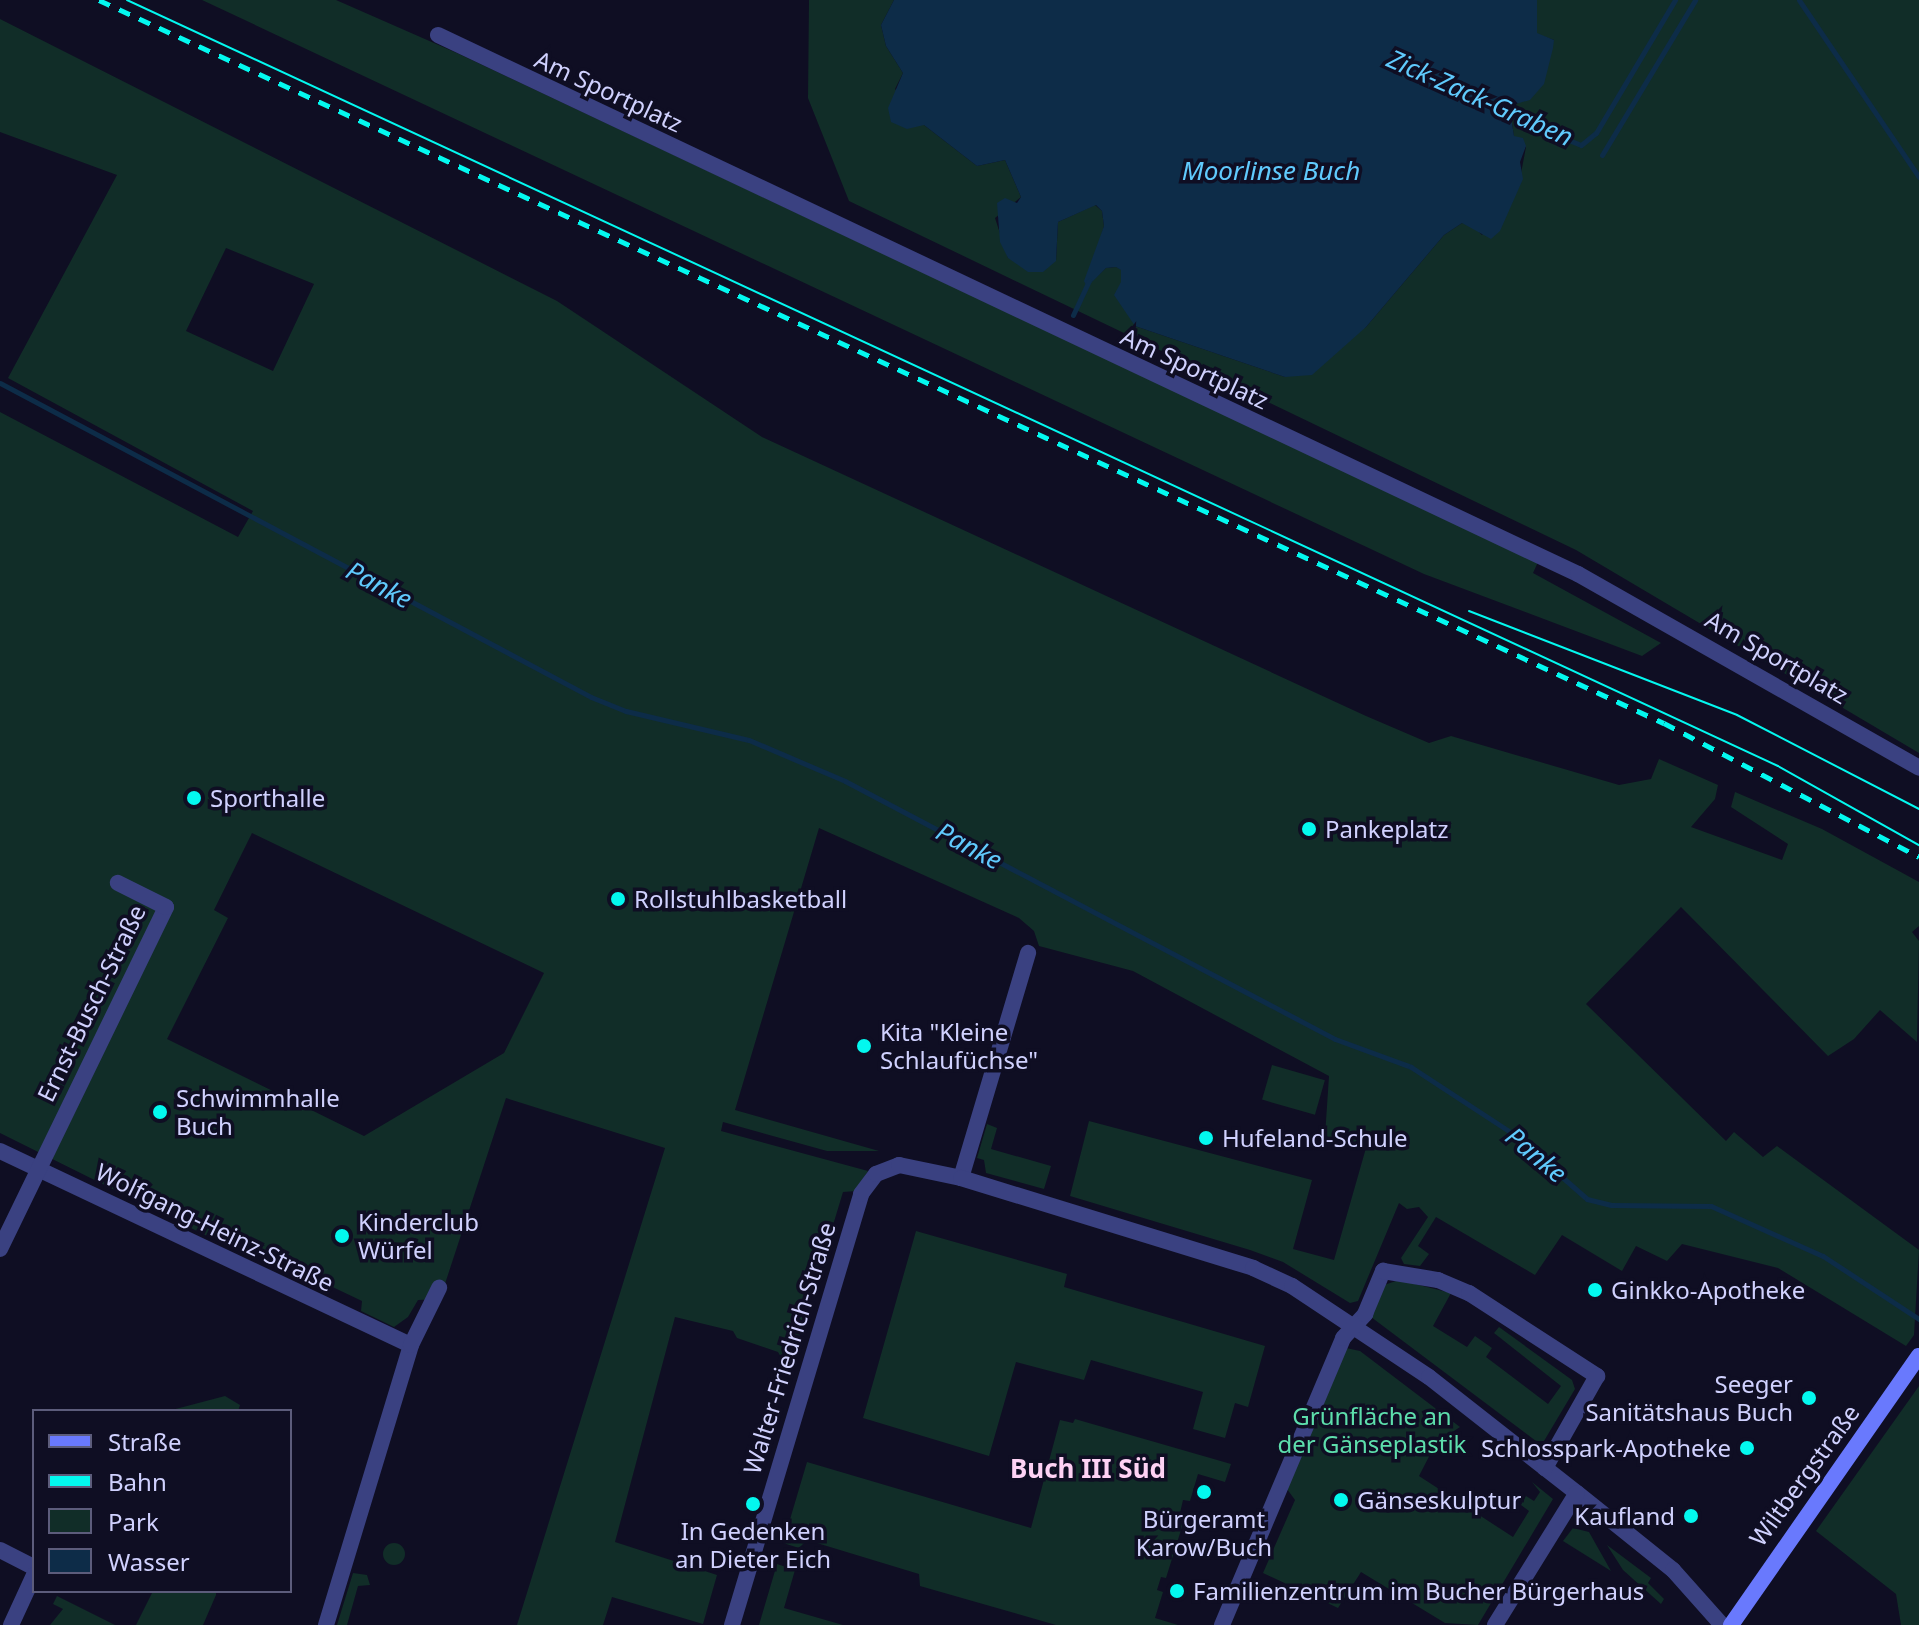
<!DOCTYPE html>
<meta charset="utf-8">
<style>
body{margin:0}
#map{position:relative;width:1919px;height:1625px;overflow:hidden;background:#0f0e23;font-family:"Noto Sans",sans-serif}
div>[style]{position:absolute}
.green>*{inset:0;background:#112d28;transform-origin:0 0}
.round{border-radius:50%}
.water>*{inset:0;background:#0d2c48}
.stream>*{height:5px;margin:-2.5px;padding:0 2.5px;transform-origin:2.5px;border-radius:2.5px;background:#0d2c48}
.street>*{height:16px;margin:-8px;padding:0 8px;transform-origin:8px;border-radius:8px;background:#3a4181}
.secondary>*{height:16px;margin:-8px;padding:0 8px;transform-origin:8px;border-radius:8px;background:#6979fd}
.tram>*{height:2px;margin:-1px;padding:0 1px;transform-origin:1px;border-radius:1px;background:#03f8ef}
.rail>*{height:5px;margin-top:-2.5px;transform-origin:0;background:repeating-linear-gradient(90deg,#03f8ef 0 12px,transparent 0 22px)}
.dots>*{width:22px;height:22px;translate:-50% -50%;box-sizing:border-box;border:4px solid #0f0e23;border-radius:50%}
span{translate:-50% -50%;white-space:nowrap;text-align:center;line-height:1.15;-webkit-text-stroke:7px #0f0e23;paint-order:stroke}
.street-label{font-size:24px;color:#d0d1fe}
.poi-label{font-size:24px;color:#d0d1fe}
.left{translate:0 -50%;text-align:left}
.right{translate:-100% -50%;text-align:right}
.park-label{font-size:24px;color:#5ddeac}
.water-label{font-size:26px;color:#60cafd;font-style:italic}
.neighbourhood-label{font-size:26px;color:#fed2f4;font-weight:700}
.legend{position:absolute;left:32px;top:1409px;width:260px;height:184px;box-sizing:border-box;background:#0f0e23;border:2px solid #5c5c7b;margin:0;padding:10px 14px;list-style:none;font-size:24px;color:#d0d1fe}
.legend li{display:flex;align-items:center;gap:16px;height:40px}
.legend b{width:40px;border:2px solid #5c5c7b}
</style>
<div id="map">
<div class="green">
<i style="clip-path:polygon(202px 0,336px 0,459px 54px,1538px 562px,1533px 573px,1661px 643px,1642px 656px,1424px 574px)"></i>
<i style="clip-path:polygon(809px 0,894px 0,881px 25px,886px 46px,903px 73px,895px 89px,924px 125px,977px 166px,1005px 160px,1021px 197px,995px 218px,1008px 258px,1056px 261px,1058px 222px,1095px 205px,1102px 211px,1104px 226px,1087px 286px,1106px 268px,1116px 267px,1122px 270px,1135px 326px,1285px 377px,1366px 327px,1444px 235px,1462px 223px,1471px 224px,1482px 235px,1518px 189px,1526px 147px,1514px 136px,1510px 111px,1554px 40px,1537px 34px,1537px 0,1919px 0,1919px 753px,1576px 550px,849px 201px,808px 98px)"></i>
<i style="clip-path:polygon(evenodd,0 19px,557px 301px,762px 437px,1366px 716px,1429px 743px,1451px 736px,1619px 785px,1651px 779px,1659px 759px,1718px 785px,1715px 799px,1691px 827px,1782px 860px,1788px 844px,1731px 807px,1735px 792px,1822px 829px,1919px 882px,1919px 926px,1912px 932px,1919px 941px,1917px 1042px,1880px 1010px,1854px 1039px,1828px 1056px,1681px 907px,1586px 1004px,1726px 1141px,1734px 1132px,1763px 1157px,1777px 1146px,1919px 1250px,1914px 1335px,1906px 1346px,1778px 1268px,1682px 1244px,1667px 1261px,1636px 1246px,1622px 1271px,1562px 1235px,1535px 1275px,1436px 1217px,1418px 1246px,1429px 1254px,1420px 1266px,1404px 1264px,1401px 1258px,1428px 1217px,1419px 1207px,1407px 1209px,1399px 1203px,1358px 1301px,1350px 1303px,1283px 1262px,1250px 1250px,1070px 1196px,1089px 1121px,1312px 1180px,1293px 1249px,1334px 1260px,1366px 1148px,1325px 1136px,1329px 1076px,1133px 971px,1039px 946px,1034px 931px,1019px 918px,819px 828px,735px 1110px,879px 1151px,827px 1151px,723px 1122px,721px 1131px,868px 1171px,856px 1191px,843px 1192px,789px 1371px,778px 1352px,737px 1338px,733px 1331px,675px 1317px,615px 1542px,717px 1575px,703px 1624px,612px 1597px,603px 1625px,517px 1625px,665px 1148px,506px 1098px,440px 1299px,418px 1300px,408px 1317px,394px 1327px,361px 1311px,362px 1301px,217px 1232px,207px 1236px,0 1133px,0 412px,238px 537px,253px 511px,8px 378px,117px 175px,0 132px,0 19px,226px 248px,314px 284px,273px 371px,186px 331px,226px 248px,0 19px,252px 833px,544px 973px,504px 1053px,364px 1136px,167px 1039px,228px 918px,214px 910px,252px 833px)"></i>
<i style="left:1272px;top:1065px;width:55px;height:36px;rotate:16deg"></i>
<i style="clip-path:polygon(987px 1124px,997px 1128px,991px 1149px,1051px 1166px,1044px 1189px,986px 1173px,984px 1160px,977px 1158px)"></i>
<i style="clip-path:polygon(916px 1231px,1067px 1274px,1064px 1287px,1265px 1346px,1248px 1407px,1235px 1403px,1225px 1438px,1193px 1429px,1203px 1392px,1091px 1360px,1084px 1380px,1016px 1362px,989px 1456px,863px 1418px)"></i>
<i style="clip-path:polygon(1399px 1280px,1451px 1293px,1433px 1326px,1467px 1347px,1475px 1336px,1492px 1348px,1486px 1357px,1548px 1404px,1561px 1386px,1494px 1333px,1499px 1327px,1572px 1380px,1575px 1389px,1544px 1441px,1536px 1441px,1371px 1317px,1384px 1285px)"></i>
<i style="clip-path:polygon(1346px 1348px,1360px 1351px,1460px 1427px,1436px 1443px,1419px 1476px,1513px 1537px,1529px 1511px,1521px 1505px,1526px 1496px,1534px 1501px,1540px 1492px,1532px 1482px,1553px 1499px,1478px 1625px,1445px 1623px,1361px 1572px,1338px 1608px,1263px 1573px,1295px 1500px,1287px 1489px)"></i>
<i style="clip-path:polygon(1919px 1386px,1919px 1625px,1901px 1625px,1896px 1594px,1816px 1531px)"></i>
<i style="clip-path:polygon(225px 1396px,240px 1405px,238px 1411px,168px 1411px)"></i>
<i style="clip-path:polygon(1075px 1419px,1231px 1464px,1225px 1482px,1198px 1474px,1190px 1501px,1183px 1500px,1180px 1513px,1186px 1514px,1166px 1578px,1161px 1577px,1157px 1590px,1163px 1592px,1155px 1618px,1178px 1625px,1056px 1625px,920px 1586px,919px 1574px,807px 1540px,799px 1548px,783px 1543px,807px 1462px,1031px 1528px,1060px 1420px,1073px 1423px)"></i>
<i style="clip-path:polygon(1573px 1528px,1589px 1532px,1611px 1571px,1563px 1541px)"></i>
<i class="round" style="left:383px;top:1543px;width:22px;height:22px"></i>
<i style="clip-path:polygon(1607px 1545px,1651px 1578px,1648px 1583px,1664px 1599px,1661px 1604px,1623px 1570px)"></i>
<i style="clip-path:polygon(777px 1564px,795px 1570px,784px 1608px,843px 1625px,759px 1625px)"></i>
<i style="clip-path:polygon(353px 1573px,367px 1575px,370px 1585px,358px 1586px,347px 1625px,337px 1625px)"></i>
<i style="clip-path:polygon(153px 1591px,216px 1591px,216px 1595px,203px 1625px,136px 1625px)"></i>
<i style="clip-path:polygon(57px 1596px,115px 1625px,50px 1625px,63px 1609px,53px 1604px)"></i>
</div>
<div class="water">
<i style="clip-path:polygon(894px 0,1537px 0,1537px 33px,1554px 40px,1553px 48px,1544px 84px,1530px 100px,1512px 105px,1510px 111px,1514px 136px,1523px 138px,1526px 146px,1520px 162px,1523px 179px,1500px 231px,1491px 239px,1462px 223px,1444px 235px,1366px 327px,1312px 375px,1285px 377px,1135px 326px,1114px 295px,1121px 282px,1121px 270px,1116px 267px,1106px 268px,1087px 287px,1084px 281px,1104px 226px,1102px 211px,1096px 205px,1058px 222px,1056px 261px,1043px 272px,1028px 272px,1008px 258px,1000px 242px,997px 203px,1005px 198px,1017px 203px,1021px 197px,1005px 160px,977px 166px,924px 125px,907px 129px,891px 122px,888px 108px,903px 73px,886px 46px,881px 25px)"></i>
</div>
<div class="stream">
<i style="left:1799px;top:0;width:214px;rotate:55.9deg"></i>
<i style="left:1506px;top:114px;width:81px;rotate:22.5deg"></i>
<i style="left:1581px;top:145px;width:19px;rotate:-39deg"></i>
<i style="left:1596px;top:133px;width:155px;rotate:-59.3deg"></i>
<i style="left:1602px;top:155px;width:181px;rotate:-59deg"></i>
<i style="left:1073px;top:315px;width:38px;rotate:-65deg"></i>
<i style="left:0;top:383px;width:669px;rotate:27.98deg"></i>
<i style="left:591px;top:697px;width:38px;rotate:22deg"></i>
<i style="left:626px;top:711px;width:126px;rotate:13.3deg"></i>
<i style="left:749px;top:740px;width:104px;rotate:23.1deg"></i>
<i style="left:845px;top:781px;width:554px;rotate:27.77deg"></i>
<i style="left:1335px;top:1039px;width:81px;rotate:20.2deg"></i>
<i style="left:1411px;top:1067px;width:121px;rotate:33.2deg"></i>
<i style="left:1512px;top:1133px;width:100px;rotate:41.3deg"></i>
<i style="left:1587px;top:1199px;width:25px;rotate:14deg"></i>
<i style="left:1611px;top:1205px;width:100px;rotate:0.6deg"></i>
<i style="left:1711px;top:1206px;width:123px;rotate:24.1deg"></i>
<i style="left:1823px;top:1256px;width:115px;rotate:33.3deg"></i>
</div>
<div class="street">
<i style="left:438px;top:35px;width:1261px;rotate:25.31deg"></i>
<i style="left:1578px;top:574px;width:392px;rotate:29.6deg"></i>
<i style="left:0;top:1151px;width:454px;rotate:25.3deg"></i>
<i style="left:961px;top:1178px;width:235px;rotate:-73.4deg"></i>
<i style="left:0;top:1249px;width:380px;rotate:-64.1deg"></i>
<i style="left:166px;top:907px;width:54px;rotate:-153.4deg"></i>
<i style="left:0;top:1550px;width:38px;rotate:27deg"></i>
<i style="left:11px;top:1625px;width:55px;rotate:-65.3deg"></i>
<i style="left:326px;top:1625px;width:293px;rotate:-73.1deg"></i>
<i style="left:411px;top:1345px;width:64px;rotate:-63.8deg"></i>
<i style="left:732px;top:1625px;width:450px;rotate:-73.3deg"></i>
<i style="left:861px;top:1194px;width:25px;rotate:-53deg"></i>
<i style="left:876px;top:1174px;width:25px;rotate:-21deg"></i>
<i style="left:899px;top:1165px;width:63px;rotate:11.8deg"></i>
<i style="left:961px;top:1178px;width:306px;rotate:17.1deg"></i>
<i style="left:1253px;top:1268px;width:43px;rotate:24.8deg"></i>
<i style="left:1292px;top:1286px;width:164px;rotate:33.6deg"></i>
<i style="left:1429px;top:1377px;width:188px;rotate:38.1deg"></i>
<i style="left:1577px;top:1493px;width:123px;rotate:38.7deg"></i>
<i style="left:1673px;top:1570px;width:74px;rotate:48.3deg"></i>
<i style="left:1222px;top:1625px;width:311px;rotate:-67.1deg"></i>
<i style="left:1343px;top:1338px;width:33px;rotate:-47deg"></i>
<i style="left:1365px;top:1314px;width:47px;rotate:-67.3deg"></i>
<i style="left:1383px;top:1271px;width:56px;rotate:9.3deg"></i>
<i style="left:1438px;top:1280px;width:34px;rotate:23deg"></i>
<i style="left:1469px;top:1293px;width:153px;rotate:33deg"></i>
<i style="left:1597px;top:1376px;width:106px;rotate:119.5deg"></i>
<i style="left:1495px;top:1625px;width:155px;rotate:-58.2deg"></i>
</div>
<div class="secondary">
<i style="left:1731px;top:1625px;width:328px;rotate:-55.1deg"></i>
</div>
<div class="tram">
<i style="left:127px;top:0;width:1820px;rotate:24.89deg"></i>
<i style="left:1778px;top:766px;width:162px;rotate:29.3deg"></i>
<i style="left:1469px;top:611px;width:287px;rotate:21.2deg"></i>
<i style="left:1737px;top:715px;width:205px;rotate:27.3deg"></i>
</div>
<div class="rail">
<i style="left:99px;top:0;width:1724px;rotate:24.8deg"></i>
<i style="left:1664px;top:723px;width:288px;rotate:27.7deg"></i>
</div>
<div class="dots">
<i style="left:194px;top:798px;background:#03f8ef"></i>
<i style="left:1309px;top:829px;background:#03f8ef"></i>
<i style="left:618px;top:899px;background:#03f8ef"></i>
<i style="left:864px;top:1046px;background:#03f8ef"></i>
<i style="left:160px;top:1112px;background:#03f8ef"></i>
<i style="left:1206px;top:1138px;background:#03f8ef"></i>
<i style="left:342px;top:1236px;background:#03f8ef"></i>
<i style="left:1595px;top:1290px;background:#03f8ef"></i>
<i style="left:1809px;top:1398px;background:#03f8ef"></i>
<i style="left:1747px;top:1448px;background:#03f8ef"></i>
<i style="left:1204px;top:1492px;background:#03f8ef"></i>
<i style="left:1341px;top:1500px;background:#03f8ef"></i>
<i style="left:753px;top:1504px;background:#03f8ef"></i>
<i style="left:1691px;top:1516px;background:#03f8ef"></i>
<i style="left:1177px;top:1591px;background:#03f8ef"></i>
</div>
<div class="street-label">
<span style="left:609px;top:91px;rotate:25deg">Am Sportplatz</span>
<span style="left:1195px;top:368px;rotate:25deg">Am Sportplatz</span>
<span style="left:1777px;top:657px;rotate:30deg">Am Sportplatz</span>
<span style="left:91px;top:1003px;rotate:-64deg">Ernst-Busch-Straße</span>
<span style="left:215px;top:1227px;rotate:26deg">Wolfgang-Heinz-Straße</span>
<span style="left:789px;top:1348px;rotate:-73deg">Walter-Friedrich-Straße</span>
<span style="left:1804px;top:1475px;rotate:-54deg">Wiltbergstraße</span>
</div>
<div class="poi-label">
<span class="left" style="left:210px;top:798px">Sporthalle</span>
<span class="left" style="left:1325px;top:829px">Pankeplatz</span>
<span class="left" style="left:634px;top:899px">Rollstuhlbasketball</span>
<span class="left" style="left:880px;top:1046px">Kita "Kleine<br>Schlaufüchse"</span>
<span class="left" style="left:176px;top:1112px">Schwimmhalle<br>Buch</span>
<span class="left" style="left:1222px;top:1138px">Hufeland-Schule</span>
<span class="left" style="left:358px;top:1236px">Kinderclub<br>Würfel</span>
<span class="left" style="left:1611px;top:1290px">Ginkko-Apotheke</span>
<span class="right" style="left:1793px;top:1398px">Seeger<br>Sanitätshaus Buch</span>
<span class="right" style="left:1731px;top:1448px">Schlosspark-Apotheke</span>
<span class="left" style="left:1357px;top:1500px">Gänseskulptur</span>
<span class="right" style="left:1675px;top:1516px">Kaufland</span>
<span style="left:1204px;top:1533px">Bürgeramt<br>Karow/Buch</span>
<span style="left:753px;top:1545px">In Gedenken<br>an Dieter Eich</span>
<span class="left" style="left:1193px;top:1591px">Familienzentrum im Bucher Bürgerhaus</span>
</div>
<div class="park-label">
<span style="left:1372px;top:1430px">Grünfläche an<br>der Gänseplastik</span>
</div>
<div class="water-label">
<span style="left:1480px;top:98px;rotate:24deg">Zick-Zack-Graben</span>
<span style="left:1271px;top:171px">Moorlinse Buch</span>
<span style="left:379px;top:585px;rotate:28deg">Panke</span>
<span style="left:969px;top:846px;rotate:28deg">Panke</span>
<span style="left:1536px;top:1155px;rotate:40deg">Panke</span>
</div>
<div class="neighbourhood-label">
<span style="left:1088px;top:1469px">Buch III Süd</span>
</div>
<ul class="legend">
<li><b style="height:10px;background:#6979fd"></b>Straße</li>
<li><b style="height:10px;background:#03f8ef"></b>Bahn</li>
<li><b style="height:22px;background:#112d28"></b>Park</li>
<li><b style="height:22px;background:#0d2c48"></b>Wasser</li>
</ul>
</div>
